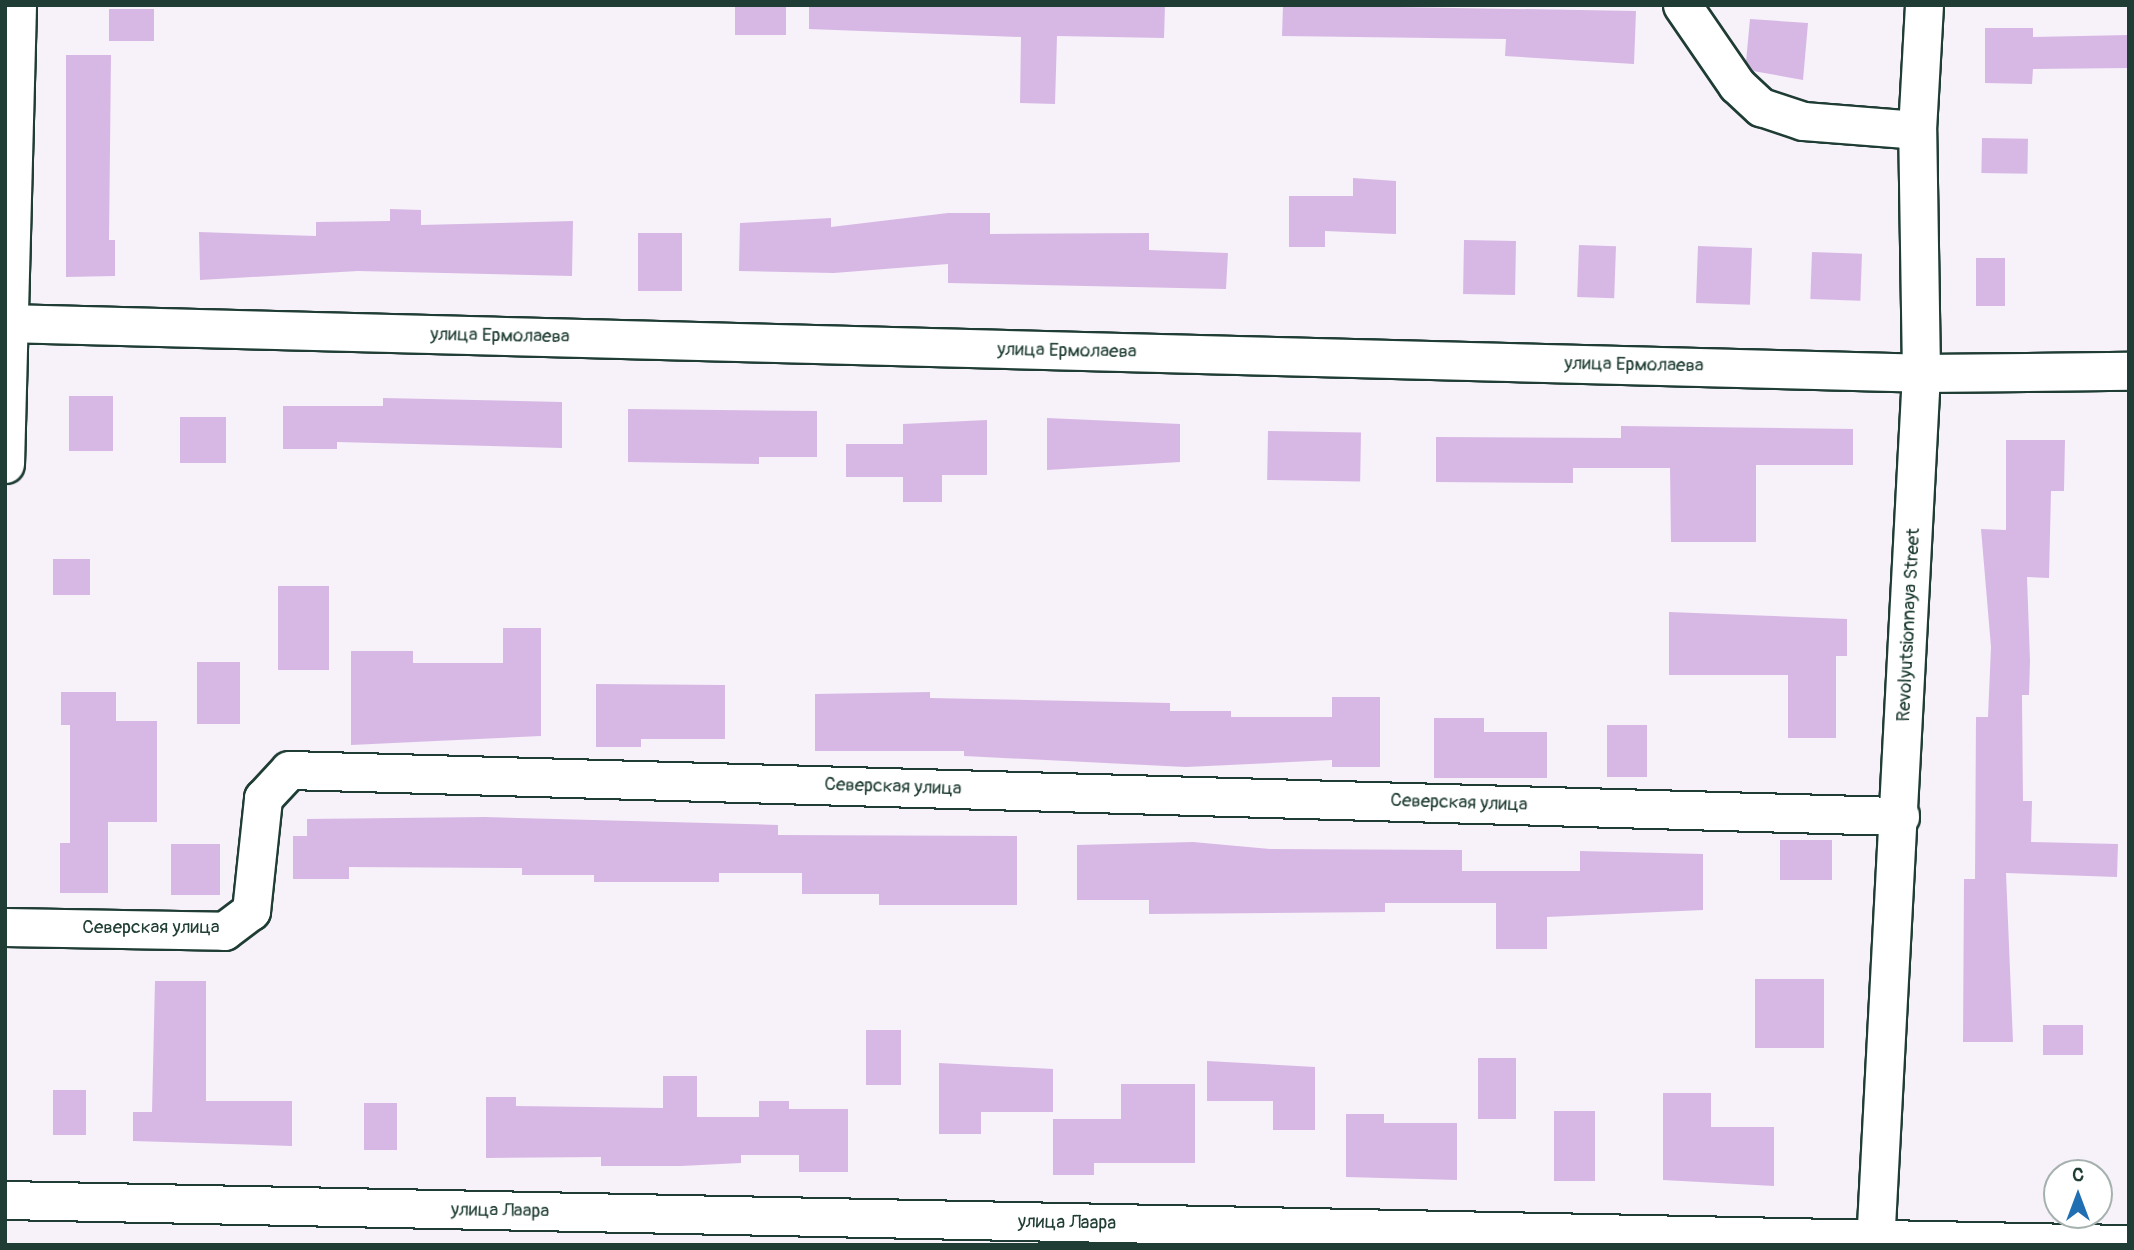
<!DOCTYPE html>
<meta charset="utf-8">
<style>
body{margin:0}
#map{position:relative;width:2134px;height:1250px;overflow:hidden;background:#f7f1fa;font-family:Pangolin,sans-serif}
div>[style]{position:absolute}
.building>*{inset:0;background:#d7b8e4;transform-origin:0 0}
.roads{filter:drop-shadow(2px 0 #1f3d34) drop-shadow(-2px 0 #1f3d34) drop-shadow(0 2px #1f3d34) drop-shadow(0 -2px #1f3d34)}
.minor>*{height:37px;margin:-18.5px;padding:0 18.5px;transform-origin:18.5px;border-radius:18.5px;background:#fff}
span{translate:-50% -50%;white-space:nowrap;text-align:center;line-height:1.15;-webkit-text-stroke:5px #fff;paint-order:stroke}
.street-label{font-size:19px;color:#1f3d34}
.frame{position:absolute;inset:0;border:7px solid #1f3d34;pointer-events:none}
.north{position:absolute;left:2043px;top:1159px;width:70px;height:70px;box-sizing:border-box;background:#fff;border:2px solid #a5b1ae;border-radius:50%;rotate:0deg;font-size:19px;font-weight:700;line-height:28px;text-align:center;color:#1f3d34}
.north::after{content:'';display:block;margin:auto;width:24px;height:32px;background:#1f6fb2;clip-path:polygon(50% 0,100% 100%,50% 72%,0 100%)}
</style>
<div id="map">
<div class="building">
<i style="left:735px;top:5px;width:51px;height:30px"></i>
<i style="clip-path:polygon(809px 5px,1165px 5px,1164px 38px,1057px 36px,1055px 104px,1020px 103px,1021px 37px,809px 29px)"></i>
<i style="clip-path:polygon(1283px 5px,1636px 11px,1634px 64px,1505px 56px,1506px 39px,1282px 36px)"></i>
<i style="left:109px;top:9px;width:45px;height:32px"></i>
<i style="clip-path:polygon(1750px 19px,1808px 23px,1803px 80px,1753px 71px,1746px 62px)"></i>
<i style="clip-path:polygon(1985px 28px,2033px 28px,2033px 37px,2129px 35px,2129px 68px,2033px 69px,2032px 84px,1985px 83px)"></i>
<i style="clip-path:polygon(66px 55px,111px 55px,109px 240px,115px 240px,115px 276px,66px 277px)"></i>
<i style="left:1982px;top:138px;width:46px;height:35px;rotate:1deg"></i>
<i style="clip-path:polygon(1353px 178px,1396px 181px,1396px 234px,1325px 231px,1325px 247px,1289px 247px,1289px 196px,1353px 196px)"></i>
<i style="clip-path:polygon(390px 209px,421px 210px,421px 225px,573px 221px,572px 276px,358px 271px,200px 280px,199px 232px,316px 236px,316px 222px,390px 221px)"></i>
<i style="clip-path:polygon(948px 213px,990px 213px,990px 234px,1149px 233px,1149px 250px,1228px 253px,1226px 289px,948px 283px,948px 264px,834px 273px,739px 271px,740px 223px,831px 218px,831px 227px)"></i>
<i style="left:638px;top:233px;width:44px;height:58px"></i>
<i style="left:1464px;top:240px;width:52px;height:54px;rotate:1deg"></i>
<i style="left:1579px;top:245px;width:37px;height:52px;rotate:2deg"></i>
<i style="left:1698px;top:246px;width:54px;height:57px;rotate:2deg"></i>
<i style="left:1812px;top:252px;width:50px;height:47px;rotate:2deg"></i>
<i style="left:1976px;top:258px;width:29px;height:48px"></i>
<i style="left:69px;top:396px;width:44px;height:55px"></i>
<i style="clip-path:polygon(383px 398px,562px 402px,562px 448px,337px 442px,337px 449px,283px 449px,283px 406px,383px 406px)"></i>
<i style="clip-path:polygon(628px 409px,817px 411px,817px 457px,759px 457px,759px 464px,628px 462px)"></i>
<i style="left:180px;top:417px;width:46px;height:46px"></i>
<i style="clip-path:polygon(1047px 418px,1180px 424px,1180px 462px,1047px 470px)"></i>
<i style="clip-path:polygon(987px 420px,987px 475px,942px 475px,942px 502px,903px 502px,903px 477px,846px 477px,846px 444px,903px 444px,903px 424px)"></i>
<i style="clip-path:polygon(1621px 426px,1853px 429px,1853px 465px,1756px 465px,1756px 542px,1671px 542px,1670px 468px,1573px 468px,1573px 483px,1436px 482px,1436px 437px,1621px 438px)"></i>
<i style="left:1268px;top:431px;width:93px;height:49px;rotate:1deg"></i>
<i style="clip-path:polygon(2006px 440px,2065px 440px,2064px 491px,2051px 491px,2049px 578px,2027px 577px,2030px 661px,2029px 695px,2022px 695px,2023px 801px,2032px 801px,2031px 842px,2118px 844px,2117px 877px,2006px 873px,2013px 1042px,1963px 1042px,1964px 879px,1975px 879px,1976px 717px,1988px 717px,1991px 647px,1981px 529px,2006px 530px)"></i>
<i style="left:53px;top:559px;width:37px;height:36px"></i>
<i style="left:278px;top:586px;width:51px;height:84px"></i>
<i style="clip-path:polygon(1669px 612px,1847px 619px,1847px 656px,1836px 656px,1836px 738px,1788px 738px,1788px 675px,1669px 675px)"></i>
<i style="clip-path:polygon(503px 628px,541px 628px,541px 736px,351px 745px,351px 651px,413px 651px,413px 663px,503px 663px)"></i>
<i style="left:197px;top:662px;width:43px;height:62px"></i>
<i style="clip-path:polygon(596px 684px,725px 685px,725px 739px,641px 739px,641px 747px,596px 747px)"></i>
<i style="clip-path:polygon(61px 692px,116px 692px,116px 721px,157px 721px,157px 822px,108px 822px,108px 893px,60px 893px,60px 843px,70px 843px,70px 725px,61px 725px)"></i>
<i style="clip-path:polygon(930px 692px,930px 698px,1170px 703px,1170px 711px,1231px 711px,1231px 717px,1332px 717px,1332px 697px,1380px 697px,1380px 767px,1332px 767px,1332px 760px,1186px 767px,964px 756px,964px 751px,815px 751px,815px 694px)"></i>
<i style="clip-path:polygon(1434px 718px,1484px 718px,1484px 732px,1547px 732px,1547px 778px,1434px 778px)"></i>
<i style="left:1607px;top:725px;width:40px;height:52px"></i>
<i style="clip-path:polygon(485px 817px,778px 825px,778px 835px,1017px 836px,1017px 905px,879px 905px,879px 894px,802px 894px,802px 873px,719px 873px,719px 882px,594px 882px,594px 875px,522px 875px,522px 868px,349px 867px,349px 879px,293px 879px,293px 836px,307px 836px,307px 819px)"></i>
<i style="left:1780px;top:840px;width:52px;height:40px"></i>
<i style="clip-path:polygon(1193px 842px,1270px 849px,1462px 850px,1462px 871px,1580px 871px,1580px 851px,1703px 854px,1703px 910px,1547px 917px,1547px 949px,1496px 949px,1496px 903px,1385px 903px,1385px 912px,1149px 914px,1149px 900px,1077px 900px,1077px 845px)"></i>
<i style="left:171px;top:844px;width:49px;height:51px"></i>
<i style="left:1755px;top:979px;width:69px;height:69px"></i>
<i style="clip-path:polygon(155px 981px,206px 981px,206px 1101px,292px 1101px,292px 1146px,133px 1141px,133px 1112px,152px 1112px)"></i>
<i style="left:2043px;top:1025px;width:40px;height:30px"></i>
<i style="left:866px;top:1030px;width:35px;height:55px"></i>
<i style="left:1478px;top:1058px;width:38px;height:61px"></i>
<i style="clip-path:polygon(1207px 1061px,1315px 1067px,1315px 1130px,1273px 1130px,1273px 1101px,1207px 1101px)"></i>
<i style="clip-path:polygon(939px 1063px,1053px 1069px,1053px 1112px,981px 1112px,981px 1134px,939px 1134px)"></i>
<i style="clip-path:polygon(663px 1076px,697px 1076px,697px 1117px,759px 1117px,759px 1101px,789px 1101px,789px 1109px,848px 1109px,848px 1172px,799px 1172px,799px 1155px,741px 1155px,741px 1163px,681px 1166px,601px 1166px,601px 1157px,486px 1158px,486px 1097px,516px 1097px,516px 1106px,663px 1108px)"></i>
<i style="clip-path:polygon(1121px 1084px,1195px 1084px,1195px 1163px,1094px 1163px,1094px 1175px,1053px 1175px,1053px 1119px,1121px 1119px)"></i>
<i style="left:53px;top:1090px;width:33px;height:45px"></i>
<i style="clip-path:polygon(1663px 1093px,1711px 1093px,1711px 1127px,1774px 1127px,1774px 1186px,1663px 1180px)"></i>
<i style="left:364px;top:1103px;width:33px;height:47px"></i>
<i style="left:1554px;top:1111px;width:41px;height:70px"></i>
<i style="clip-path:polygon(1346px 1114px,1384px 1114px,1384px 1123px,1457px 1123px,1457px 1180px,1346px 1177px)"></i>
</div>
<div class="roads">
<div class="minor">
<i style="left:1682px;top:5px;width:97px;rotate:55.5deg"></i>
<i style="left:1737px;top:85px;width:33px;rotate:43deg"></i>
<i style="left:1761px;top:107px;width:44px;rotate:18.4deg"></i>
<i style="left:1803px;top:121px;width:114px;rotate:4.5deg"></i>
<i style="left:5px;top:323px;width:1917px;rotate:1.49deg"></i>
<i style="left:1921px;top:373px;width:208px;rotate:-0.6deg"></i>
<i style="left:5px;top:464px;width:459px;rotate:-88.5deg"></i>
<i style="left:5px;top:927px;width:219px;rotate:1deg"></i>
<i style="left:224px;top:931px;width:34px;rotate:-37deg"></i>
<i style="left:251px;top:911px;width:114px;rotate:-83.9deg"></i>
<i style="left:263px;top:798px;width:38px;rotate:-47deg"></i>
<i style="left:289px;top:770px;width:1612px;rotate:1.64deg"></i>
<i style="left:5px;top:1200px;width:2124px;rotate:1.19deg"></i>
<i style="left:1875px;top:1245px;width:873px;rotate:-86.98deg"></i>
<i style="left:1921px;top:373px;width:243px;rotate:-90.9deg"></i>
<i style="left:1917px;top:130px;width:125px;rotate:-86.8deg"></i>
</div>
</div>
<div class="street-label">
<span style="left:500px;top:336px;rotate:1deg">улица Ермолаева</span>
<span style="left:1067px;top:351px;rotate:1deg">улица Ермолаева</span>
<span style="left:1634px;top:365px;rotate:1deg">улица Ермолаева</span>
<span style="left:1909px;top:625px;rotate:-87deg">Revolyutsionnaya Street</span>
<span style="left:893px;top:787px;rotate:2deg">Северская улица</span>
<span style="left:1459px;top:803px;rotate:2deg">Северская улица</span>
<span style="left:151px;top:928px">Северская улица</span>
<span style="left:500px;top:1211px;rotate:1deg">улица Лаара</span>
<span style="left:1067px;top:1223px;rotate:1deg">улица Лаара</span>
</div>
<div class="frame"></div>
<div class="north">С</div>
</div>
